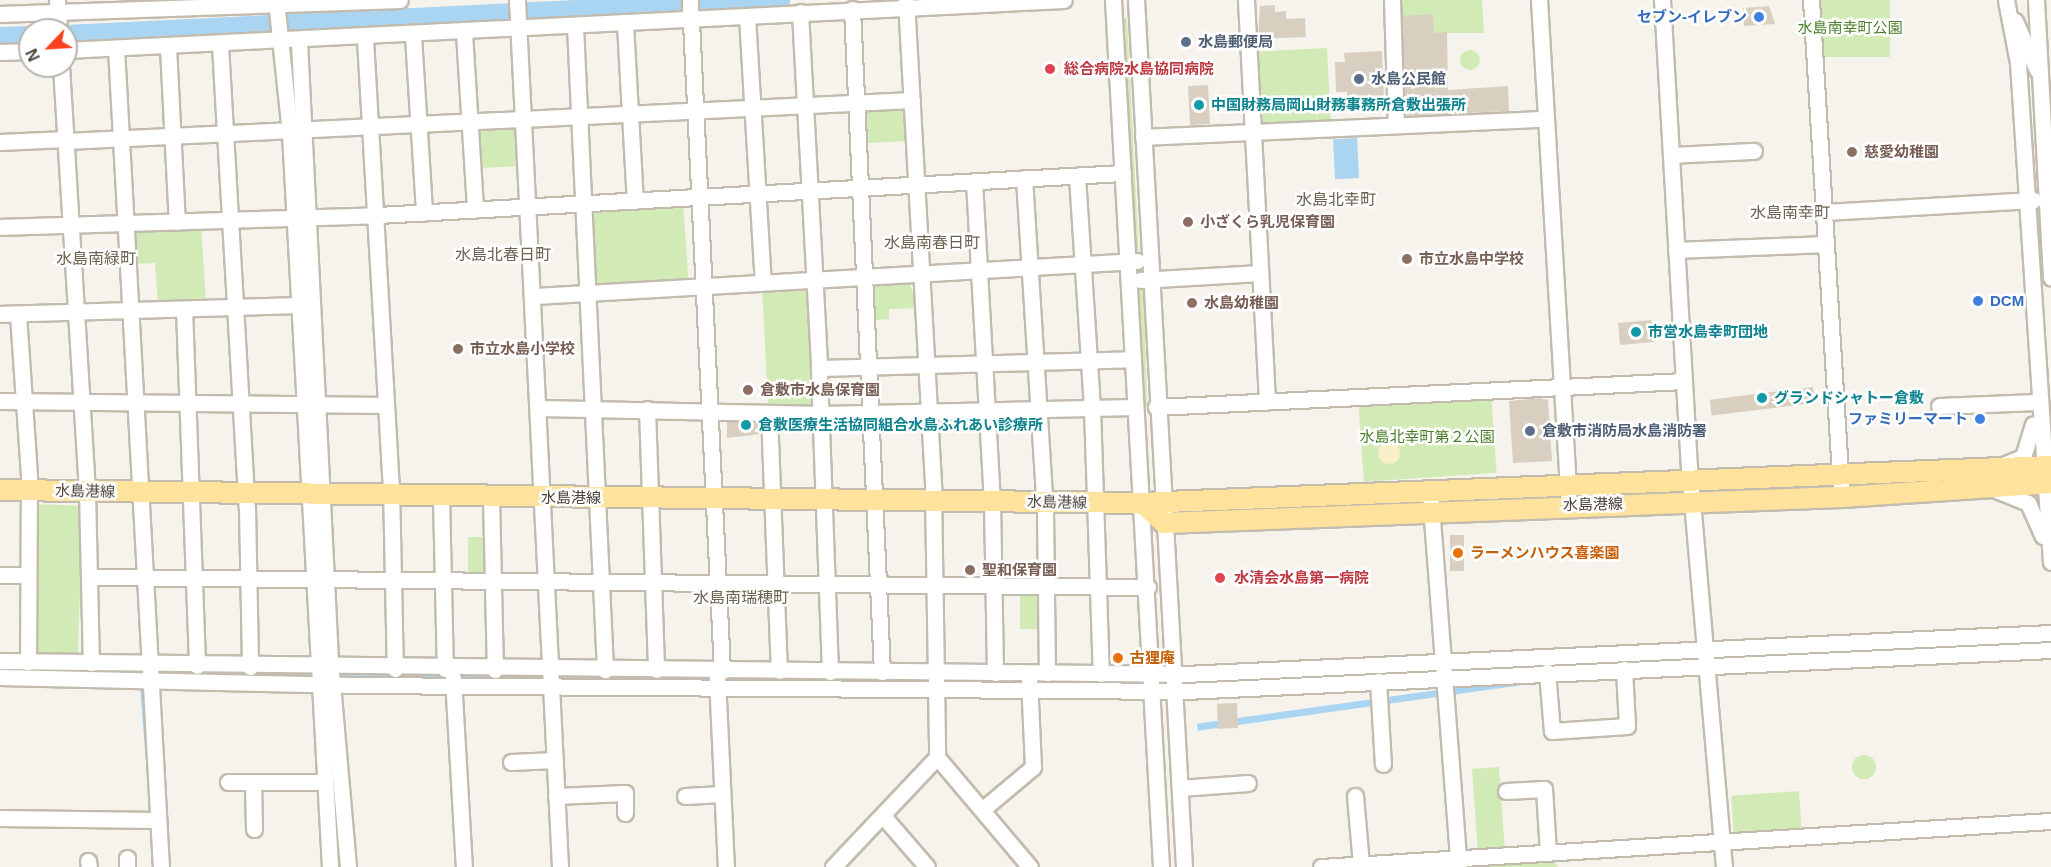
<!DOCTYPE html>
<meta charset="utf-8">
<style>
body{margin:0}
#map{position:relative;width:2051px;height:867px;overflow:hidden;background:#f6f3ec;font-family:Arial,"Noto Sans JP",sans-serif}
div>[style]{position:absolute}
.green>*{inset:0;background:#d2eab5;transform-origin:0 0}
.round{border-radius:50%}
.sand>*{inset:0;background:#f9efc9}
.water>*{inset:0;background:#a9d4f2;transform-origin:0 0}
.stream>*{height:3px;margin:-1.5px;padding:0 1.5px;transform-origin:1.5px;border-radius:1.5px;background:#a9d4f2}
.river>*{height:20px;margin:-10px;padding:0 10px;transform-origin:10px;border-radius:10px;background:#a9d4f2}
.building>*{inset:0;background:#d8cfc1;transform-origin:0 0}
.roads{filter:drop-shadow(2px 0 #c2bbae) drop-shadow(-2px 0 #c2bbae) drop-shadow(0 2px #c2bbae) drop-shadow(0 -2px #c2bbae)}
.minor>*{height:15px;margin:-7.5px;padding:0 7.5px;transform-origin:7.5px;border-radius:7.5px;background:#fff}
.major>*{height:20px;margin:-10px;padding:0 10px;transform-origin:10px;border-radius:10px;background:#ffe39c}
.dots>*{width:16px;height:16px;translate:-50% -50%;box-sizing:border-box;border:3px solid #fff;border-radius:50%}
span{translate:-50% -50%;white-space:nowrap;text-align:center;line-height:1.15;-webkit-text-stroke:5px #fff;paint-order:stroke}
.shop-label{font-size:15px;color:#366cbe;font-weight:700}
.right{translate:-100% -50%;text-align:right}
.left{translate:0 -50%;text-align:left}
.park-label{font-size:15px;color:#4a7f2a}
.service-label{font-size:15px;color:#4e5e75;font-weight:700}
.health-label{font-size:15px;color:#be3a42;font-weight:700}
.culture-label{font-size:15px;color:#0d838f;font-weight:700}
.education-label{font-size:15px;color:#785e54;font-weight:700}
.street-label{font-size:15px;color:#4b4439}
.food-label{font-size:15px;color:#c56008;font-weight:700}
.neighbourhood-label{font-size:16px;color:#6e6250}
.north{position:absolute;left:18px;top:18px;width:60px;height:60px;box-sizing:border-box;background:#fff;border:2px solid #b7b4b0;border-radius:50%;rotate:245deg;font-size:16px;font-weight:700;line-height:24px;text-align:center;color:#4b4439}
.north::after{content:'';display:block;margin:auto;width:21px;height:27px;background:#fc3f1d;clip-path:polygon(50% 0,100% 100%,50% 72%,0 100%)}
</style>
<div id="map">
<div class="green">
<i style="clip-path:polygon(1397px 0,1482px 0,1484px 33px,1434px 33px,1433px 15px,1398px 17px)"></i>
<i style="left:1820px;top:0;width:70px;height:57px"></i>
<i style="clip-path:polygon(1122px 18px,1127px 18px,1139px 256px,1136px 255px)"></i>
<i style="left:1327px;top:48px;width:77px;height:75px;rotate:87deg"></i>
<i class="round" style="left:1460px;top:50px;width:20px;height:20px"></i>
<i style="left:906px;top:103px;width:38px;height:46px;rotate:87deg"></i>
<i style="left:518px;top:127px;width:39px;height:46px;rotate:87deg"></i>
<i style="left:683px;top:202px;width:78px;height:96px;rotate:86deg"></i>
<i style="clip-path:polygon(201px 224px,206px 302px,158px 303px,155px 263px,132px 264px,131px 227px)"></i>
<i style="clip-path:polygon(909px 280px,917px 308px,889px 309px,889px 319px,872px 320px,870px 283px)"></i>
<i style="clip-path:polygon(1138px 285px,1144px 285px,1147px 407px,1144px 407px)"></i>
<i style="left:811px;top:287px;width:123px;height:49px;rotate:87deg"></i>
<i style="left:1491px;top:393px;width:80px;height:133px;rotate:86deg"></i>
<i style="left:31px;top:504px;width:52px;height:153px;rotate:2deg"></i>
<i style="left:468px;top:537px;width:20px;height:43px"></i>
<i style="left:1020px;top:590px;width:23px;height:39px"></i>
<i class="round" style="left:1852px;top:755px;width:24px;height:24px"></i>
<i style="left:1499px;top:767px;width:81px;height:27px;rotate:86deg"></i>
<i style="left:1799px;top:791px;width:39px;height:68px;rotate:86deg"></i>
<i style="clip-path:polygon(1553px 859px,1558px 867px,1468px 867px,1471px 863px)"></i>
</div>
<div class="sand">
<i class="round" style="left:1378px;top:442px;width:22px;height:22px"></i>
</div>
<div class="water">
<i style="left:1357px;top:138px;width:40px;height:24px;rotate:87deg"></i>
<i style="clip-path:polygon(2038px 638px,2039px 645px,1719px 659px,1718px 653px)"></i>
<i style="left:1693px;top:654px;width:7px;height:501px;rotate:82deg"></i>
<i style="clip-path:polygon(0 666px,1133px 679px,1133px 685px,352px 679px,0 671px)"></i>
</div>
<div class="stream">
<i style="left:523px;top:8px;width:135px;rotate:-3.4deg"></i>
<i style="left:284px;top:21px;width:230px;rotate:-3deg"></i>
<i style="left:65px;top:28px;width:209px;rotate:-1.9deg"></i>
<i style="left:0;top:30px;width:55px;rotate:-2.1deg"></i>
<i style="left:141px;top:686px;width:128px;rotate:85.5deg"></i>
</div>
<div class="river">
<i style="left:66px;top:35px;width:715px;rotate:-2.81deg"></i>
<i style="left:0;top:37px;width:30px;rotate:-2deg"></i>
</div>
<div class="building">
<i style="clip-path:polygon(1275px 5px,1275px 12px,1286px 11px,1286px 19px,1305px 18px,1306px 37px,1258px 39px,1260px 6px)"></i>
<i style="clip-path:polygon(1769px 6px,1775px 24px,1744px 26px,1743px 8px)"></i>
<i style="clip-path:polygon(1433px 14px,1434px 33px,1447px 32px,1448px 90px,1508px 86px,1509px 111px,1405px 116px,1402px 16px)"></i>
<i style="clip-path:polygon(1382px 51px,1384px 99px,1347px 101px,1347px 92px,1336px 92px,1335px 62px,1345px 62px,1344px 53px)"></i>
<i style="left:1208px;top:85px;width:39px;height:20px;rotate:87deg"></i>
<i style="left:1652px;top:320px;width:22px;height:34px;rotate:85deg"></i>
<i style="left:1813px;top:387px;width:16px;height:104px;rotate:83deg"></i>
<i style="clip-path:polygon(1540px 398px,1548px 400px,1552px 461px,1513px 463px,1509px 401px)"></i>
<i style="clip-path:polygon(727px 422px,760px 422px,760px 434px,727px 438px)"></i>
<i style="left:1450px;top:535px;width:14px;height:36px"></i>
<i style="left:1237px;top:703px;width:25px;height:20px;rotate:88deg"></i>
</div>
<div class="roads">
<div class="minor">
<i style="left:57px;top:0;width:30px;rotate:86deg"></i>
<i style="left:276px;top:0;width:134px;rotate:84deg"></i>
<i style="left:290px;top:133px;width:735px;rotate:86.88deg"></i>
<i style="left:517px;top:0;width:868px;rotate:87.16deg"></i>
<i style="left:690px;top:0;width:672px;rotate:87.27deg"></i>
<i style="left:906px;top:0;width:491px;rotate:86.8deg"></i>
<i style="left:933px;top:490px;width:267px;rotate:89.1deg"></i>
<i style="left:937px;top:757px;width:144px;rotate:49.8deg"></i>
<i style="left:1113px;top:0;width:868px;rotate:86.83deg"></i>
<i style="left:1136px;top:0;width:868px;rotate:86.83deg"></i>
<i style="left:1246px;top:0;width:402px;rotate:87deg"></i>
<i style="left:1392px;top:0;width:124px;rotate:88.2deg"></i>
<i style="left:1539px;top:0;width:496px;rotate:86.6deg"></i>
<i style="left:1662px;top:0;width:468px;rotate:86.7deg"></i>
<i style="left:1689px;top:467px;width:402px;rotate:85deg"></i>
<i style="left:1811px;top:0;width:498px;rotate:86.5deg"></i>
<i style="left:2006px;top:0;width:64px;rotate:79.2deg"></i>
<i style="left:2018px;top:63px;width:500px;rotate:86.22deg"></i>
<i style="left:2036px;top:0;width:278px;rotate:86.9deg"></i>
<i style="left:852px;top:9px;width:664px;rotate:87.41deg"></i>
<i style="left:800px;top:12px;width:357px;rotate:86.9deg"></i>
<i style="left:0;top:14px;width:400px;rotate:-2deg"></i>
<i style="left:747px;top:16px;width:266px;rotate:86.6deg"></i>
<i style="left:2015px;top:21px;width:54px;rotate:65.8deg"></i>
<i style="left:625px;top:24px;width:177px;rotate:86.8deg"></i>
<i style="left:575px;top:26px;width:645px;rotate:87.33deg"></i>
<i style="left:464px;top:33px;width:177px;rotate:86.4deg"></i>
<i style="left:413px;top:36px;width:177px;rotate:86.4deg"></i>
<i style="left:365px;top:39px;width:447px;rotate:86.7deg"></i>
<i style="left:391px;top:485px;width:184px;rotate:88.8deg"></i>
<i style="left:299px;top:42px;width:620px;rotate:87.13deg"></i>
<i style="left:330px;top:661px;width:207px;rotate:85deg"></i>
<i style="left:220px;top:45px;width:463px;rotate:86.7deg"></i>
<i style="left:247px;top:507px;width:160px;rotate:88.9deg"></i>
<i style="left:168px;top:47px;width:175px;rotate:87.1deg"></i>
<i style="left:116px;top:48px;width:820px;rotate:86.86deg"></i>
<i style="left:66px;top:50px;width:999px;rotate:-2.87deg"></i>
<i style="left:0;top:52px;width:30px;rotate:-2deg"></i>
<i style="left:61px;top:66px;width:426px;rotate:86.5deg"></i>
<i style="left:87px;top:491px;width:172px;rotate:88.7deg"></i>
<i style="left:1143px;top:137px;width:403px;rotate:-2.6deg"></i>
<i style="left:66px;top:141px;width:847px;rotate:-2.77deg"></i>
<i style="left:0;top:142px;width:66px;rotate:-2.6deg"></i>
<i style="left:1671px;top:155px;width:83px;rotate:-2.8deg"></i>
<i style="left:1077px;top:176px;width:232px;rotate:86.3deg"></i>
<i style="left:1092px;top:408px;width:266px;rotate:88.1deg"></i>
<i style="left:1024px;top:178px;width:334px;rotate:86.4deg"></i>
<i style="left:1045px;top:511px;width:162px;rotate:89.3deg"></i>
<i style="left:974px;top:181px;width:321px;rotate:86.8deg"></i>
<i style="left:992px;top:501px;width:172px;rotate:89deg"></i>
<i style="left:1824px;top:212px;width:210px;rotate:-3.3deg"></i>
<i style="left:0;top:227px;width:378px;rotate:-1.8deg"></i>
<i style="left:378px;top:215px;width:746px;rotate:-3.23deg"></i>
<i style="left:1676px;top:250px;width:150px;rotate:-2.3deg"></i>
<i style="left:1140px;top:280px;width:120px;rotate:-3.3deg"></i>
<i style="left:535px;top:296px;width:603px;rotate:-3.33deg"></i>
<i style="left:184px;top:309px;width:357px;rotate:87.9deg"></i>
<i style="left:0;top:314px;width:309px;rotate:-1.7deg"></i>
<i style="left:18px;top:314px;width:163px;rotate:86.1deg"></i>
<i style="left:29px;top:477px;width:185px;rotate:90.3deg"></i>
<i style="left:0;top:401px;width:386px;rotate:0.6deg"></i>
<i style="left:1939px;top:406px;width:97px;rotate:-2.4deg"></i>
<i style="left:1156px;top:407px;width:529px;rotate:-2.82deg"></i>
<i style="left:540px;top:408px;width:282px;rotate:1.2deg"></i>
<i style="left:822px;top:414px;width:313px;rotate:-1.3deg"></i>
<i style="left:647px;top:409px;width:261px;rotate:88deg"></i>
<i style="left:769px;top:413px;width:258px;rotate:87.8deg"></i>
<i style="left:2003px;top:465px;width:22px;rotate:-22deg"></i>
<i style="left:2023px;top:457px;width:34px;rotate:-73deg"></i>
<i style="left:1996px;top:490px;width:35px;rotate:22deg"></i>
<i style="left:2028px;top:503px;width:36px;rotate:66deg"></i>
<i style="left:1430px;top:493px;width:375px;rotate:85.6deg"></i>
<i style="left:441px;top:497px;width:172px;rotate:88.7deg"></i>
<i style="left:491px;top:497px;width:173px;rotate:88.7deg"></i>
<i style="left:0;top:575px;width:28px"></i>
<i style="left:90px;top:577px;width:1058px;rotate:0.54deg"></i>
<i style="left:0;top:661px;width:1185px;rotate:0.63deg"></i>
<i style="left:1185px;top:674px;width:867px;rotate:-2.71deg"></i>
<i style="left:830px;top:672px;width:304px;rotate:-92.1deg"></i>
<i style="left:819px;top:368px;width:314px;rotate:-1.6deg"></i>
<i style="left:1547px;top:672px;width:59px;rotate:85.2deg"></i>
<i style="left:1552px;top:731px;width:75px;rotate:-3.8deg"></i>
<i style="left:1627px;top:726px;width:57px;rotate:-93deg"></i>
<i style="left:0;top:677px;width:350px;rotate:1.3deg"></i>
<i style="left:350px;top:685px;width:835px;rotate:0.41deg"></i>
<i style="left:1185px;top:691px;width:867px;rotate:-2.71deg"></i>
<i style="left:453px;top:678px;width:189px;rotate:86.7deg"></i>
<i style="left:717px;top:678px;width:189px;rotate:87.3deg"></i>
<i style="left:1378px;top:681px;width:83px;rotate:86.6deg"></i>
<i style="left:511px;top:762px;width:44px;rotate:-2.6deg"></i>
<i style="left:228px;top:782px;width:95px"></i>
<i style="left:253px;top:784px;width:45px;rotate:88.7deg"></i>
<i style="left:1180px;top:788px;width:68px;rotate:-4.2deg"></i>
<i style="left:1506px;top:791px;width:38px;rotate:-3deg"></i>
<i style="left:1544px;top:789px;width:64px;rotate:86.4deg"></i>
<i style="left:556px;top:796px;width:69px;rotate:-2.5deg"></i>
<i style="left:625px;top:793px;width:20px;rotate:90deg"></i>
<i style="left:685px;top:796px;width:37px;rotate:-3deg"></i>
<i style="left:1355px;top:796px;width:68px;rotate:85deg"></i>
<i style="left:983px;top:809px;width:65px;rotate:-40deg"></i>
<i style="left:1033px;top:767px;width:87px;rotate:-92.6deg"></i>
<i style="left:883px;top:816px;width:67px;rotate:49.2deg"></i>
<i style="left:0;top:818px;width:158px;rotate:0.7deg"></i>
<i style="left:127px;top:858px;width:9px;rotate:90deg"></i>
<i style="left:88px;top:861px;width:6px;rotate:81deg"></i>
<i style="left:833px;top:867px;width:151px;rotate:-46.6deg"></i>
<i style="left:1321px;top:867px;width:731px;rotate:-3.61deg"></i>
</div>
<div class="major">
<i style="left:0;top:490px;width:1142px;rotate:0.65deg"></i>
<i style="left:1142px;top:503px;width:910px;rotate:-2.33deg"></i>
<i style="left:1142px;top:503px;width:30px;rotate:42deg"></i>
<i style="left:1164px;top:523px;width:677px;rotate:-2.2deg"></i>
<i style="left:1841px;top:497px;width:210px;rotate:-3.8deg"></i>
</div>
</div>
<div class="dots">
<i style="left:1759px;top:17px;background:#3f7fe0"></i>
<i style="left:1186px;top:42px;background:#5c6f8a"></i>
<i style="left:1050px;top:69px;background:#e0444e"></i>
<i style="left:1359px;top:79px;background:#5c6f8a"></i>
<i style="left:1199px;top:105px;background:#0f9aa8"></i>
<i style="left:1852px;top:152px;background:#8d6e63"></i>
<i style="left:1188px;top:222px;background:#8d6e63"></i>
<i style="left:1407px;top:259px;background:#8d6e63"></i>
<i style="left:1978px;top:301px;background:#3f7fe0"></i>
<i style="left:1192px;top:303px;background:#8d6e63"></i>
<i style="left:1636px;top:332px;background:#0f9aa8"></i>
<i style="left:458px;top:349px;background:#8d6e63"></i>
<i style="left:748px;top:390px;background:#8d6e63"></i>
<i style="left:1762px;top:398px;background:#0f9aa8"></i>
<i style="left:1980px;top:419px;background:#3f7fe0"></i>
<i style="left:746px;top:425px;background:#0f9aa8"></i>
<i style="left:1530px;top:431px;background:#5c6f8a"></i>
<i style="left:1458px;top:553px;background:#e8710a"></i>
<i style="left:970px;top:570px;background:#8d6e63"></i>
<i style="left:1220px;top:578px;background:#e0444e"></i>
<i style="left:1118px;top:658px;background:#e8710a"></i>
</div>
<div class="shop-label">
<span class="right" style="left:1747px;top:17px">セブン-イレブン</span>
<span class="left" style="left:1990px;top:301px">DCM</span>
<span class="right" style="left:1968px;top:419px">ファミリーマート</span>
</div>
<div class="park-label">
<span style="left:1850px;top:28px">水島南幸町公園</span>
<span style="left:1427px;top:437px">水島北幸町第２公園</span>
</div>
<div class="service-label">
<span class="left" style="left:1198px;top:42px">水島郵便局</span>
<span class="left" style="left:1371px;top:79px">水島公民館</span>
<span class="left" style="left:1542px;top:431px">倉敷市消防局水島消防署</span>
</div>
<div class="health-label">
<span class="left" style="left:1064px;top:69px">総合病院水島協同病院</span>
<span class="left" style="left:1234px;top:578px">水清会水島第一病院</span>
</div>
<div class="culture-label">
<span class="left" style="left:1211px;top:105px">中国財務局岡山財務事務所倉敷出張所</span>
<span class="left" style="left:1648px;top:332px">市営水島幸町団地</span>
<span class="left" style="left:1774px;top:398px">グランドシャトー倉敷</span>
<span class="left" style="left:758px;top:425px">倉敷医療生活協同組合水島ふれあい診療所</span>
</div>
<div class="education-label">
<span class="left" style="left:1864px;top:152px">慈愛幼稚園</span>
<span class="left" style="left:1200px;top:222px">小ざくら乳児保育園</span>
<span class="left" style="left:1419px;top:259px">市立水島中学校</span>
<span class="left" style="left:1204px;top:303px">水島幼稚園</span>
<span class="left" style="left:470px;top:349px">市立水島小学校</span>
<span class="left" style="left:760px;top:390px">倉敷市水島保育園</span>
<span class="left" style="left:982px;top:570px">聖和保育園</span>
</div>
<div class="street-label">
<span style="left:85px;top:491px;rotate:1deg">水島港線</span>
<span style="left:571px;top:498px">水島港線</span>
<span style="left:1057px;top:502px;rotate:1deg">水島港線</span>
<span style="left:1593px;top:504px;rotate:-1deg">水島港線</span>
</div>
<div class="food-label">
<span class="left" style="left:1470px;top:553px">ラーメンハウス喜楽園</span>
<span class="left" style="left:1130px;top:658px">古狸庵</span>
</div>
<div class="neighbourhood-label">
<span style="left:1336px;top:200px">水島北幸町</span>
<span style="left:1790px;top:213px">水島南幸町</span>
<span style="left:932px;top:243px">水島南春日町</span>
<span style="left:503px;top:255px">水島北春日町</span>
<span style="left:96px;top:259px">水島南緑町</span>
<span style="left:741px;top:598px">水島南瑞穂町</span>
</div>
<div class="north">N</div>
</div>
